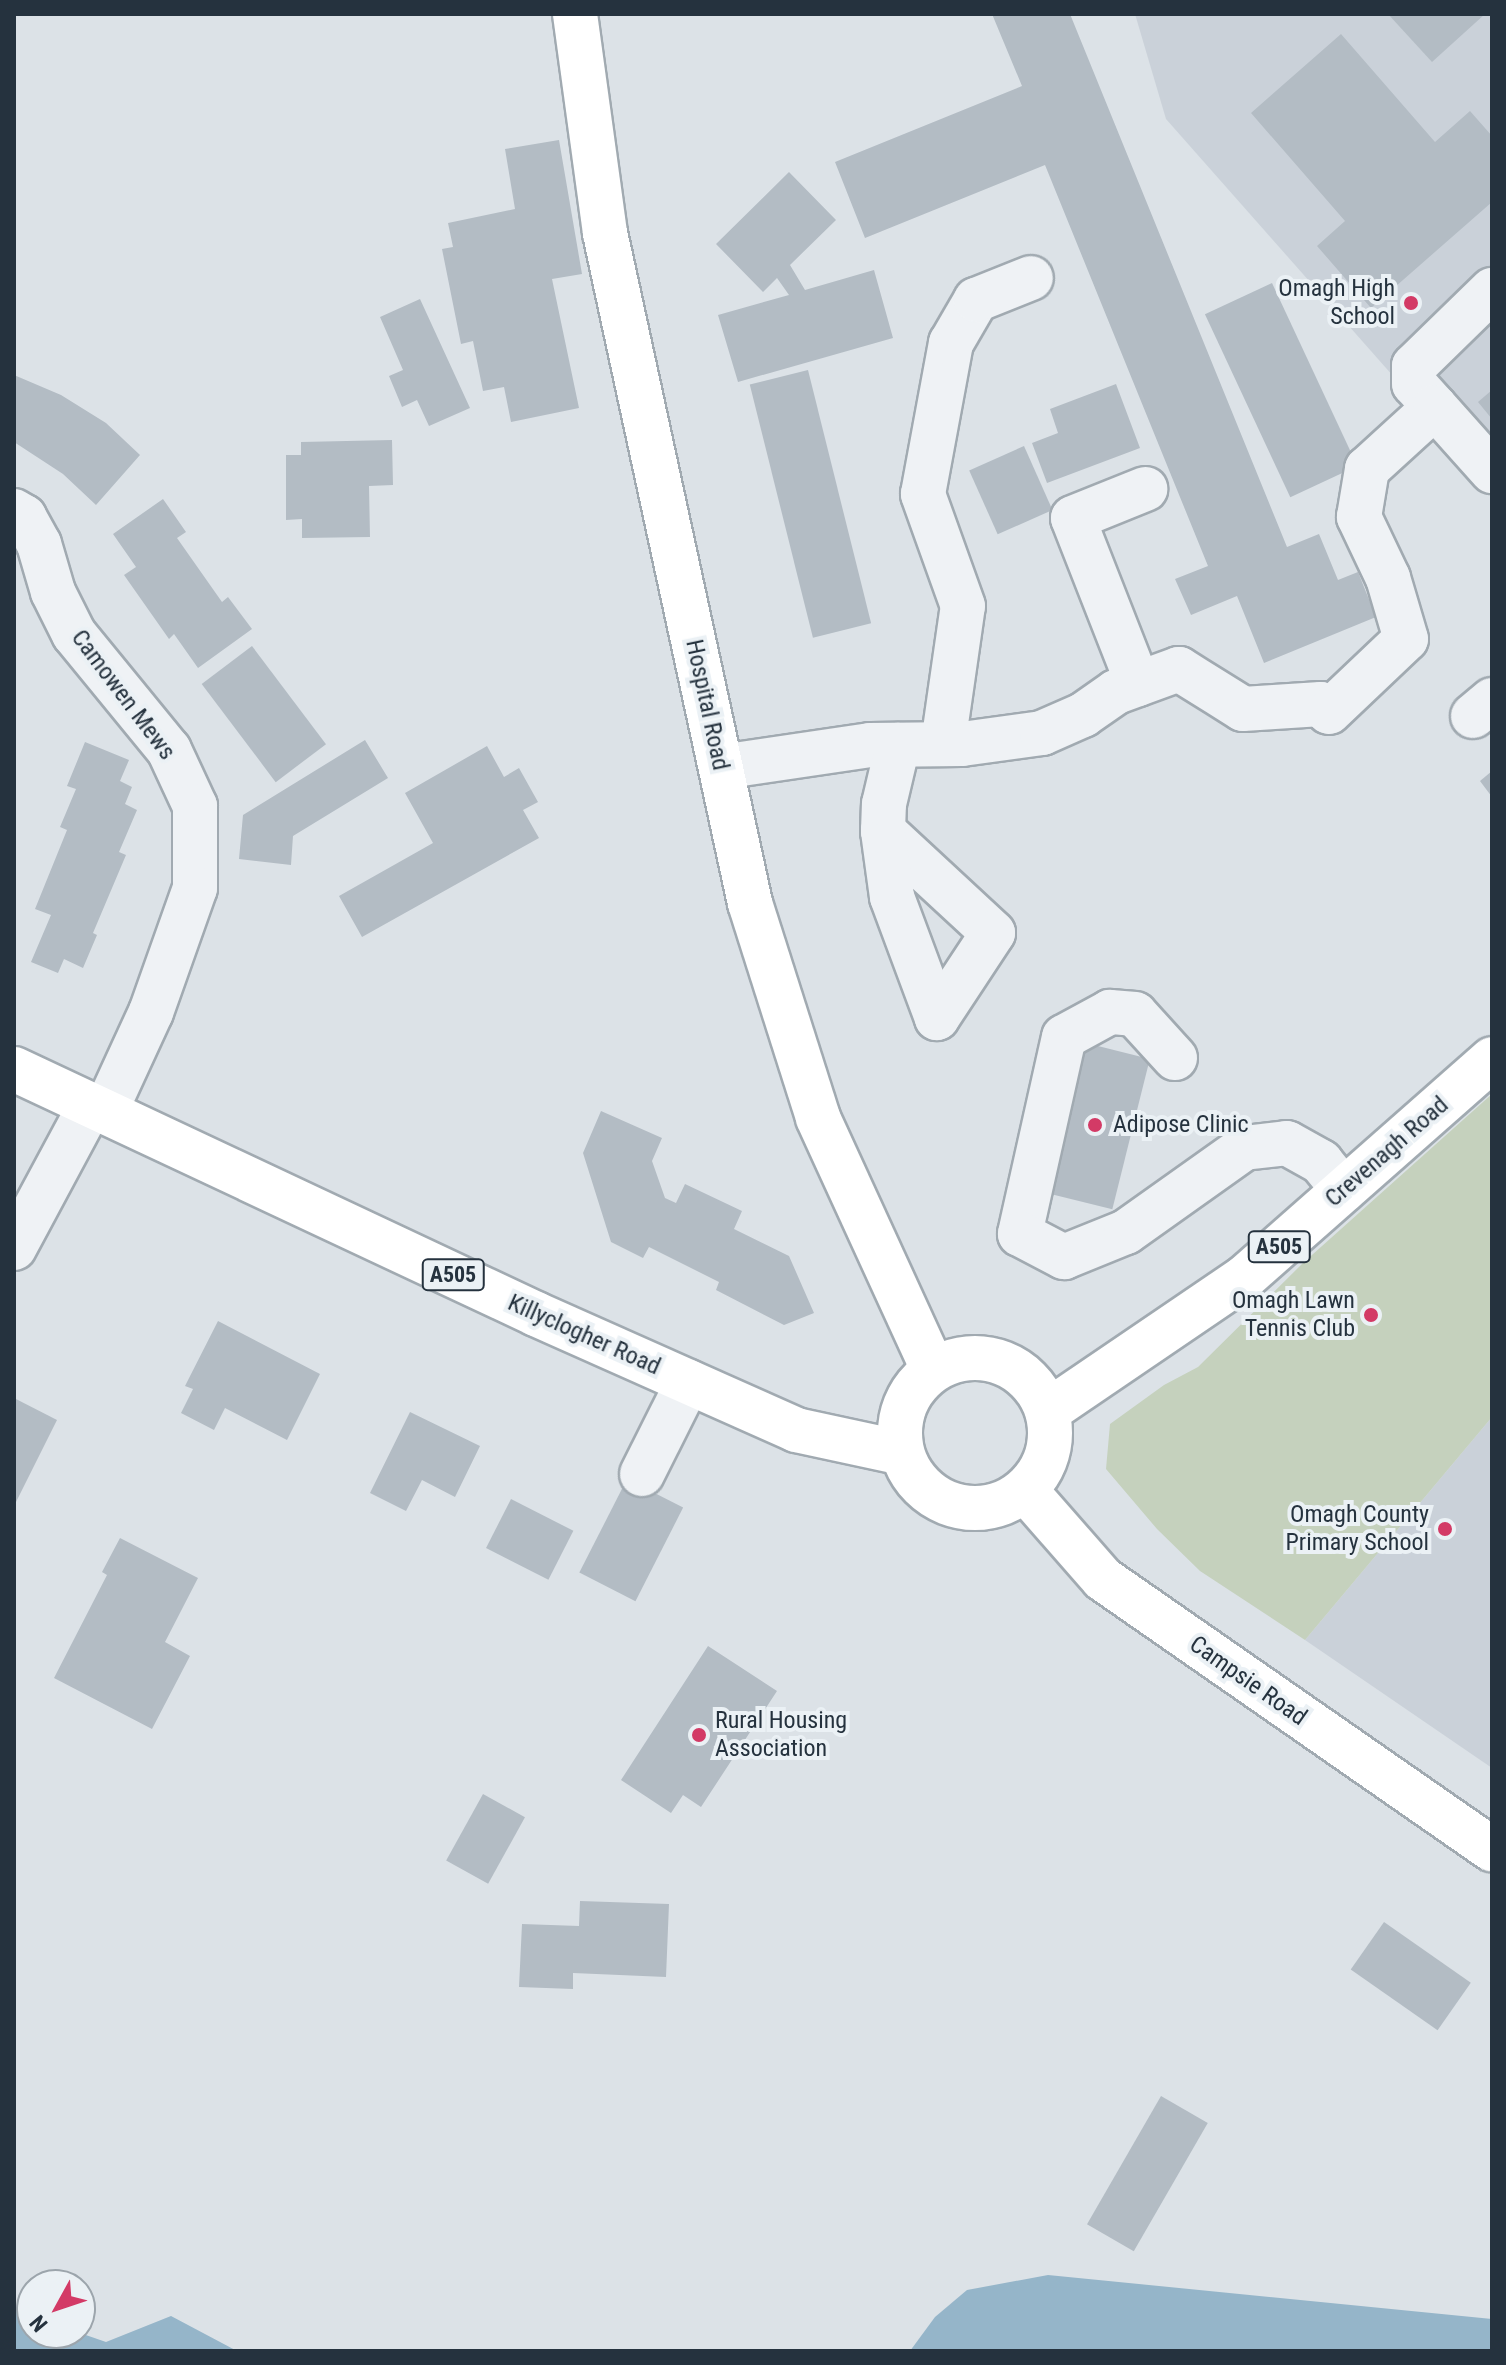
<!DOCTYPE html>
<style>
body{margin:0}
#map{position:relative;width:1506px;height:2365px;overflow:hidden;background:#dce2e7;font-family:"Roboto Condensed",sans-serif}
div>[style]{position:absolute}
.built>*{inset:0;background:#cad1d9}
.green>*{inset:0;background:#c5d1bd}
.water>*{inset:0;background:#95b5c9}
.building>*{inset:0;background:#b3bcc4;transform-origin:0 0}
.roads{filter:drop-shadow(2px 0 #a1aab1) drop-shadow(-2px 0 #a1aab1) drop-shadow(0 2px #a1aab1) drop-shadow(0 -2px #a1aab1)}
.minor>*{height:44px;margin:-22px;padding:0 22px;transform-origin:22px;border-radius:22px;background:#eff2f5}
.major>*{height:44px;margin:-22px;padding:0 22px;transform-origin:22px;border-radius:22px;background:#fff}
.highway>*{height:44px;margin:-22px;padding:0 22px;transform-origin:22px;border-radius:22px;background:#fff}
.highway>.ring{margin:-22px;padding:0;box-sizing:content-box;background:none;border:44px solid #fff;border-radius:50%}
.dots>*{width:22px;height:22px;translate:-50% -50%;box-sizing:border-box;border:4px solid #ebf1f5;border-radius:50%}
span{translate:-50% -50%;white-space:nowrap;text-align:center;line-height:1.15;-webkit-text-stroke:8px #ebf1f5;paint-order:stroke}
.shield-label span{padding:2px 6px;background:#ebf1f5;border:2px solid;border-radius:6px;-webkit-text-stroke-width:0}
.shield-label{font-size:22px;color:#25323e;font-weight:700}
.poi-label{font-size:24px;color:#25323e}
.right{translate:-100% -50%;text-align:right}
.left{translate:0 -50%;text-align:left}
.street-label{font-size:24px;color:#25323e}
.frame{position:absolute;inset:0;border:16px solid #25323e;pointer-events:none}
.north{position:absolute;left:16px;top:2269px;width:80px;height:80px;box-sizing:border-box;background:#ebf1f5;border:2px solid #9ca5ac;border-radius:50%;rotate:230deg;font-size:22px;font-weight:700;line-height:32px;text-align:center;color:#25323e}
.north::after{content:'';display:block;margin:auto;width:28px;height:36px;background:#d33a66;clip-path:polygon(50% 0,100% 100%,50% 72%,0 100%)}
</style>
<div id="map">
<div class="built">
<i style="clip-path:polygon(1135px 14px,1492px 14px,1492px 488px,1166px 119px)"></i>
<i style="clip-path:polygon(1492px 1417px,1492px 1768px,1305px 1640px)"></i>
</div>
<div class="green">
<i style="clip-path:polygon(1492px 1094px,1492px 1417px,1305px 1640px,1200px 1571px,1157px 1529px,1106px 1469px,1110px 1424px,1164px 1385px,1198px 1367px,1303px 1263px)"></i>
</div>
<div class="water">
<i style="clip-path:polygon(1048px 2275px,1492px 2319px,1492px 2351px,910px 2351px,935px 2317px,967px 2290px)"></i>
<i style="clip-path:polygon(14px 2308px,32px 2314px,32px 2333px,80px 2333px,106px 2342px,171px 2316px,237px 2351px,14px 2351px)"></i>
</div>
<div class="building">
<i style="clip-path:polygon(992px 14px,1070px 14px,1287px 547px,1319px 534px,1338px 580px,1358px 572px,1376px 617px,1264px 663px,1237px 596px,1191px 615px,1175px 579px,1208px 566px,1045px 165px,865px 238px,835px 162px,1022px 86px)"></i>
<i style="clip-path:polygon(1388px 14px,1485px 14px,1432px 62px)"></i>
<i style="clip-path:polygon(1341px 34px,1435px 142px,1470px 111px,1492px 136px,1492px 202px,1371px 308px,1317px 246px,1345px 221px,1251px 113px)"></i>
<i style="clip-path:polygon(559px 140px,582px 274px,552px 279px,579px 408px,511px 422px,504px 387px,483px 391px,473px 341px,461px 344px,442px 249px,453px 247px,448px 223px,515px 209px,505px 149px)"></i>
<i style="clip-path:polygon(789px 172px,836px 220px,790px 265px,805px 290px,874px 270px,893px 338px,738px 382px,718px 315px,789px 295px,777px 278px,763px 292px,716px 244px)"></i>
<i style="left:1272px;top:283px;width:202px;height:74px;rotate:65deg"></i>
<i style="clip-path:polygon(420px 299px,470px 408px,429px 426px,417px 400px,402px 407px,389px 376px,403px 370px,380px 317px)"></i>
<i style="left:808px;top:370px;width:261px;height:60px;rotate:76deg"></i>
<i style="clip-path:polygon(14px 375px,61px 395px,106px 423px,140px 455px,96px 505px,63px 474px,14px 442px)"></i>
<i style="clip-path:polygon(1116px 384px,1140px 448px,1047px 483px,1032px 443px,1058px 433px,1050px 409px)"></i>
<i style="clip-path:polygon(1492px 390px,1492px 419px,1478px 402px)"></i>
<i style="clip-path:polygon(392px 440px,393px 485px,369px 486px,370px 537px,302px 538px,302px 519px,286px 520px,286px 455px,301px 455px,301px 442px)"></i>
<i style="left:1024px;top:446px;width:70px;height:60px;rotate:66deg"></i>
<i style="clip-path:polygon(163px 499px,186px 532px,177px 538px,222px 602px,228px 597px,252px 629px,198px 668px,174px 634px,169px 639px,124px 575px,136px 567px,113px 534px)"></i>
<i style="left:252px;top:646px;width:123px;height:63px;rotate:53deg"></i>
<i style="clip-path:polygon(365px 740px,388px 778px,293px 836px,291px 865px,239px 859px,243px 815px)"></i>
<i style="clip-path:polygon(85px 742px,129px 760px,120px 781px,132px 787px,125px 804px,137px 810px,119px 852px,126px 855px,93px 933px,97px 935px,83px 968px,64px 959px,58px 973px,31px 962px,51px 915px,35px 909px,67px 830px,60px 827px,76px 789px,67px 786px)"></i>
<i style="clip-path:polygon(487px 746px,504px 777px,519px 768px,538px 802px,523px 810px,539px 838px,362px 937px,339px 896px,433px 843px,405px 793px)"></i>
<i style="clip-path:polygon(1492px 771px,1492px 797px,1480px 781px)"></i>
<i style="left:1078px;top:1041px;width:74px;height:155px;rotate:14deg"></i>
<i style="clip-path:polygon(601px 1111px,662px 1138px,652px 1161px,665px 1198px,676px 1203px,685px 1184px,742px 1211px,734px 1229px,789px 1256px,814px 1313px,784px 1325px,716px 1290px,719px 1282px,649px 1247px,643px 1258px,611px 1242px,583px 1153px)"></i>
<i style="clip-path:polygon(218px 1321px,320px 1374px,287px 1440px,225px 1408px,214px 1430px,181px 1413px,193px 1389px,185px 1386px)"></i>
<i style="clip-path:polygon(14px 1398px,57px 1420px,14px 1506px)"></i>
<i style="clip-path:polygon(410px 1412px,480px 1446px,455px 1497px,422px 1480px,406px 1511px,370px 1493px)"></i>
<i style="left:627px;top:1479px;width:63px;height:105px;rotate:27deg"></i>
<i style="left:511px;top:1499px;width:70px;height:55px;rotate:27deg"></i>
<i style="clip-path:polygon(120px 1538px,198px 1578px,165px 1642px,190px 1656px,152px 1729px,54px 1678px,107px 1575px,102px 1572px)"></i>
<i style="clip-path:polygon(708px 1646px,777px 1691px,701px 1807px,683px 1795px,671px 1813px,621px 1780px)"></i>
<i style="left:483px;top:1794px;width:48px;height:76px;rotate:29deg"></i>
<i style="clip-path:polygon(580px 1901px,669px 1904px,666px 1977px,573px 1973px,573px 1989px,519px 1987px,522px 1924px,579px 1926px)"></i>
<i style="left:1384px;top:1922px;width:106px;height:58px;rotate:35deg"></i>
<i style="left:1161px;top:2096px;width:54px;height:148px;rotate:30deg"></i>
</div>
<div class="roads">
<div class="minor">
<i style="left:1435px;top:407px;width:31px;rotate:-132deg"></i>
<i style="left:1414px;top:384px;width:18px;rotate:-90deg"></i>
<i style="left:1414px;top:366px;width:109px;rotate:-44.3deg"></i>
<i style="left:14px;top:511px;width:12px;rotate:31deg"></i>
<i style="left:24px;top:517px;width:31px;rotate:61deg"></i>
<i style="left:39px;top:544px;width:50px;rotate:73.7deg"></i>
<i style="left:53px;top:592px;width:47px;rotate:63.4deg"></i>
<i style="left:74px;top:634px;width:150px;rotate:50.7deg"></i>
<i style="left:169px;top:750px;width:62px;rotate:65.1deg"></i>
<i style="left:195px;top:806px;width:82px;rotate:90deg"></i>
<i style="left:195px;top:888px;width:132px;rotate:109.5deg"></i>
<i style="left:151px;top:1012px;width:110px;rotate:114.7deg"></i>
<i style="left:1138px;top:684px;width:178px;rotate:-111.4deg"></i>
<i style="left:1073px;top:518px;width:78px;rotate:-21.9deg"></i>
<i style="left:1473px;top:716px;width:25px;rotate:-40deg"></i>
<i style="left:943px;top:744px;width:139px;rotate:-81.8deg"></i>
<i style="left:963px;top:606px;width:119px;rotate:-109.7deg"></i>
<i style="left:923px;top:494px;width:154px;rotate:-79.5deg"></i>
<i style="left:951px;top:343px;width:50px;rotate:-59.8deg"></i>
<i style="left:976px;top:300px;width:59px;rotate:-21.8deg"></i>
<i style="left:721px;top:767px;width:151px;rotate:-8.4deg"></i>
<i style="left:870px;top:745px;width:92px;rotate:-0.6deg"></i>
<i style="left:962px;top:744px;width:81px;rotate:-7.8deg"></i>
<i style="left:1042px;top:733px;width:45px;rotate:-23.7deg"></i>
<i style="left:1083px;top:715px;width:40px;rotate:-34.9deg"></i>
<i style="left:1116px;top:692px;width:67px;rotate:-20.1deg"></i>
<i style="left:1179px;top:669px;width:75px;rotate:32deg"></i>
<i style="left:1243px;top:709px;width:78px;rotate:-3.7deg"></i>
<i style="left:1321px;top:704px;width:11px;rotate:45deg"></i>
<i style="left:1329px;top:712px;width:106px;rotate:-43.5deg"></i>
<i style="left:1406px;top:639px;width:64px;rotate:-106.4deg"></i>
<i style="left:1388px;top:578px;width:68px;rotate:-115.4deg"></i>
<i style="left:1359px;top:517px;width:49px;rotate:-80.5deg"></i>
<i style="left:1367px;top:469px;width:92px;rotate:-42.4deg"></i>
<i style="left:1435px;top:407px;width:86px;rotate:48.3deg"></i>
<i style="left:883px;top:831px;width:150px;rotate:42.8deg"></i>
<i style="left:993px;top:933px;width:102px;rotate:123.4deg"></i>
<i style="left:937px;top:1018px;width:129px;rotate:-110.4deg"></i>
<i style="left:892px;top:897px;width:67px;rotate:-97.8deg"></i>
<i style="left:883px;top:831px;width:27px;rotate:-88deg"></i>
<i style="left:884px;top:804px;width:61px;rotate:-76.7deg"></i>
<i style="left:1175px;top:1058px;width:59px;rotate:-132.3deg"></i>
<i style="left:1135px;top:1014px;width:25px;rotate:-175deg"></i>
<i style="left:1110px;top:1012px;width:52px;rotate:151.5deg"></i>
<i style="left:1064px;top:1037px;width:202px;rotate:102.6deg"></i>
<i style="left:1020px;top:1234px;width:50px;rotate:27.6deg"></i>
<i style="left:1064px;top:1257px;width:67px;rotate:-22deg"></i>
<i style="left:1126px;top:1232px;width:145px;rotate:-35.4deg"></i>
<i style="left:1244px;top:1148px;width:43px;rotate:-6.6deg"></i>
<i style="left:1287px;top:1143px;width:39px;rotate:29deg"></i>
<i style="left:1321px;top:1162px;width:36px;rotate:51deg"></i>
<i style="left:14px;top:1248px;width:161px;rotate:-61.8deg"></i>
<i style="left:642px;top:1474px;width:103px;rotate:-63.4deg"></i>
</div>
<div class="major">
<i style="left:575px;top:14px;width:221px;rotate:82.2deg"></i>
<i style="left:605px;top:233px;width:686px;rotate:77.79deg"></i>
<i style="left:750px;top:903px;width:225px;rotate:72.4deg"></i>
<i style="left:818px;top:1118px;width:276px;rotate:65.4deg"></i>
<i style="left:1025px;top:1490px;width:118px;rotate:48.8deg"></i>
<i style="left:1103px;top:1579px;width:474px;rotate:34.8deg"></i>
</div>
<div class="highway">
<i style="left:14px;top:1069px;width:577px;rotate:25.14deg"></i>
<i style="left:536px;top:1314px;width:285px;rotate:24deg"></i>
<i style="left:796px;top:1430px;width:108px;rotate:12.2deg"></i>
<i class="ring" style="left:900px;top:1358px;width:106px;height:106px"></i>
<i style="left:1048px;top:1411px;width:237px;rotate:-34.2deg"></i>
<i style="left:1244px;top:1278px;width:331px;rotate:-41.4deg"></i>
</div>
</div>
<div class="dots">
<i style="left:1411px;top:303px;background:#d33a66"></i>
<i style="left:1095px;top:1125px;background:#d33a66"></i>
<i style="left:1371px;top:1315px;background:#d33a66"></i>
<i style="left:1445px;top:1529px;background:#d33a66"></i>
<i style="left:699px;top:1735px;background:#d33a66"></i>
</div>
<div class="shield-label">
<span style="left:1279px;top:1247px">A505</span>
<span style="left:453px;top:1275px">A505</span>
</div>
<div class="poi-label">
<span class="right" style="left:1395px;top:303px">Omagh High<br>School</span>
<span class="left" style="left:1113px;top:1125px">Adipose Clinic</span>
<span class="right" style="left:1355px;top:1315px">Omagh Lawn<br>Tennis Club</span>
<span class="right" style="left:1429px;top:1529px">Omagh County<br>Primary School</span>
<span class="left" style="left:715px;top:1735px">Rural Housing<br>Association</span>
</div>
<div class="street-label">
<span style="left:123px;top:695px;rotate:53deg">Camowen Mews</span>
<span style="left:707px;top:705px;rotate:78deg">Hospital Road</span>
<span style="left:1387px;top:1152px;rotate:-41deg">Crevenagh Road</span>
<span style="left:584px;top:1335px;rotate:24deg">Killyclogher Road</span>
<span style="left:1248px;top:1681px;rotate:35deg">Campsie Road</span>
</div>
<div class="frame"></div>
<div class="north">N</div>
</div>
